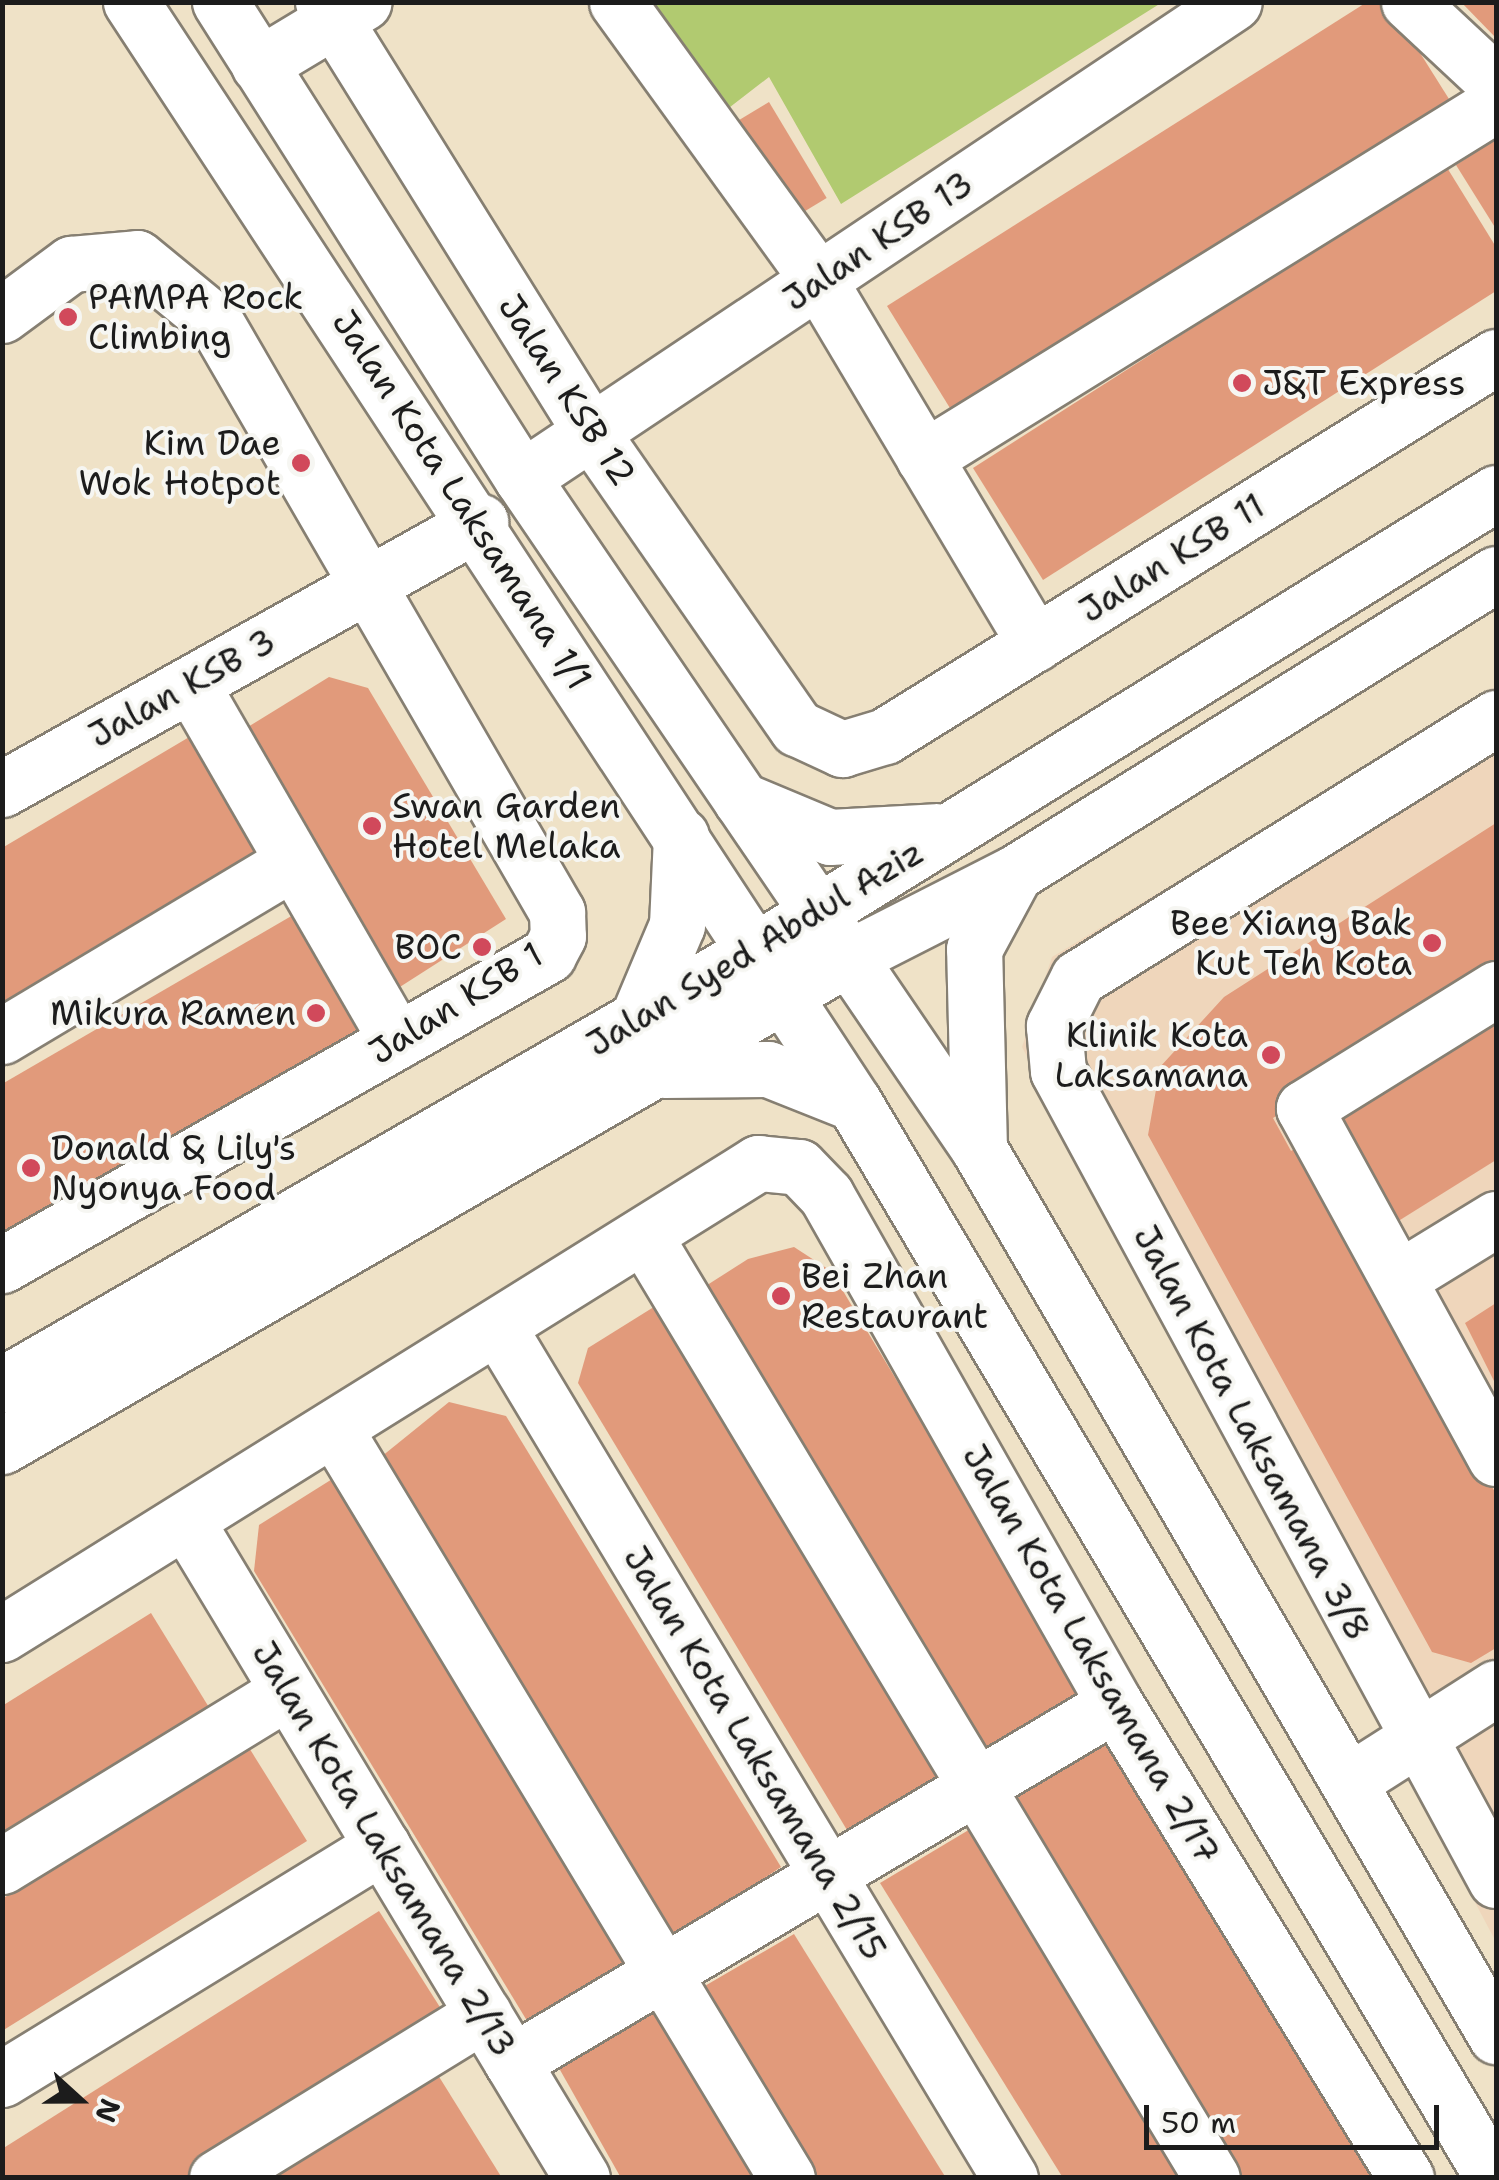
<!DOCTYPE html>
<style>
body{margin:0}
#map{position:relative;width:1499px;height:2180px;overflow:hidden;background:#efe2c7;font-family:"Shantell Sans",sans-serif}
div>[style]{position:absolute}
.built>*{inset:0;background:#efd6bb}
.green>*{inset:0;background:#b1ca70}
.building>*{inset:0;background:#e19a7b;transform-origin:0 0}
.roads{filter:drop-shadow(2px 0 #867f72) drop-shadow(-2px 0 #867f72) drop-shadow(0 2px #867f72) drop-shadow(0 -2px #867f72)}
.minor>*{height:55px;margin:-27.5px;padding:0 27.5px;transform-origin:27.5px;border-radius:27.5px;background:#fff}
.major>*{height:55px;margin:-27.5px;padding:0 27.5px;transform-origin:27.5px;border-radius:27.5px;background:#fff}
.dots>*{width:28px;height:28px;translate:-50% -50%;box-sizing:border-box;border:5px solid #f6f6f2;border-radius:50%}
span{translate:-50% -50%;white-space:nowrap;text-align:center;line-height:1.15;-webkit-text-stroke:8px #f6f6f2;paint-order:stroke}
.street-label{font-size:35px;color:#1c1c1c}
.poi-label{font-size:35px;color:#1c1c1c}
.left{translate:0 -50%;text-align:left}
.right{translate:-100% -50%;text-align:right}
.frame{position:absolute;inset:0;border:5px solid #1c1c1c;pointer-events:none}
.north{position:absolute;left:30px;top:2050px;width:100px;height:100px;-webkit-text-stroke:8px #f6f6f2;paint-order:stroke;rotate:111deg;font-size:28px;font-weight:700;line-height:40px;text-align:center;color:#1c1c1c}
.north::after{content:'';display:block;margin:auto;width:35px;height:45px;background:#1c1c1c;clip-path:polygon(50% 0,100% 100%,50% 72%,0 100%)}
.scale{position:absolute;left:1144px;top:2105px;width:295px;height:45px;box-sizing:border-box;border:5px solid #1c1c1c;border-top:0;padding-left:12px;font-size:30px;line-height:35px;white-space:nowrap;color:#1c1c1c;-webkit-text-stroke:8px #f6f6f2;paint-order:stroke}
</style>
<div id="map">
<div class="built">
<i style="clip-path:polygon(1496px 689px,1496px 1942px,1022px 1047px,1052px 957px)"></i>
</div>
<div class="green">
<i style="clip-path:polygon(632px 3px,1161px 3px,841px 204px,769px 77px,712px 121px)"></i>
</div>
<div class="building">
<i style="clip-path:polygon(1367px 2px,1388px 2px,1449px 99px,953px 413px,887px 306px)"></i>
<i style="clip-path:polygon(1461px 2px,1496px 2px,1496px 38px)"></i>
<i style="left:769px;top:102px;width:112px;height:42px;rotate:59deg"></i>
<i style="clip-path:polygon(1496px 139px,1496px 229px,1456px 165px)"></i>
<i style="clip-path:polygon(1446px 166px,1496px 247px,1496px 291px,1043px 580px,973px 468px)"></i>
<i style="clip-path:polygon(329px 677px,368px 688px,506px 919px,392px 992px,238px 733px)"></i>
<i style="clip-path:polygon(196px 733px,272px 860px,2px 1020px,2px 848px)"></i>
<i style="clip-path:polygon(1496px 823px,1496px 976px,1273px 1118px,1291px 1151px,1305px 1143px,1496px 1494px,1496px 1648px,1471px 1663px,1432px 1652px,1148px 1135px,1160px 1067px,1224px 997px)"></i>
<i style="clip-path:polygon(300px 911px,370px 1023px,2px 1238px,2px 1084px)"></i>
<i style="clip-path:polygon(1496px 1016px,1496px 1160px,1392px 1225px,1332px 1122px)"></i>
<i style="clip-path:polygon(794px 1247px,831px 1271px,1090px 1702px,981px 1771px,690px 1296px,748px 1259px)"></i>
<i style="clip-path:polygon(665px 1300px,954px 1786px,856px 1845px,578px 1383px,588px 1348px)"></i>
<i style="clip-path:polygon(1496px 1303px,1496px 1385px,1465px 1323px)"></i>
<i style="clip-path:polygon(449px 1402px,506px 1416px,781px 1867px,673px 1940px,376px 1461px)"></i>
<i style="clip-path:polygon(345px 1471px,644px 1961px,532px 2029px,254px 1571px,259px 1525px)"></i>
<i style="clip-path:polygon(151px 1613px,210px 1709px,2px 1838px,2px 1706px)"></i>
<i style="clip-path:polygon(1114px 1738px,1381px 2178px,1228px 2178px,998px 1805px)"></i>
<i style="clip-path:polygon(248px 1746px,307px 1841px,2px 2031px,2px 1899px)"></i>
<i style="clip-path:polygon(977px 1825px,1193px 2178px,1063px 2178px,880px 1883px)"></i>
<i style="clip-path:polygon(379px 1911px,450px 2023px,205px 2178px,2px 2178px,2px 2149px)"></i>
<i style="clip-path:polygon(794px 1934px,946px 2178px,806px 2178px,691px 1994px)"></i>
<i style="clip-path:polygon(664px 1996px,774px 2178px,621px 2178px,555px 2061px)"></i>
<i style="clip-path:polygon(433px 2067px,502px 2178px,259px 2178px)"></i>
</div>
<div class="roads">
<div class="minor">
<i style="left:323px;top:2px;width:507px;rotate:58.07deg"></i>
<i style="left:591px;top:432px;width:361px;rotate:55.2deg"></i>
<i style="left:797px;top:728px;width:50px;rotate:25deg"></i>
<i style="left:842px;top:749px;width:45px;rotate:-16.8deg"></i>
<i style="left:885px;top:736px;width:719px;rotate:-31.81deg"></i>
<i style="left:617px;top:2px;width:344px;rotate:54.1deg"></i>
<i style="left:819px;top:281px;width:422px;rotate:59.2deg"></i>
<i style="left:1409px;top:2px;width:119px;rotate:43deg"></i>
<i style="left:259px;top:65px;width:122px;rotate:-31deg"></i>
<i style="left:2px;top:315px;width:86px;rotate:-36.5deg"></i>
<i style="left:71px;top:264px;width:66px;rotate:-5.2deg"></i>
<i style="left:137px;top:258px;width:102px;rotate:39.4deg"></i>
<i style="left:216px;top:323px;width:681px;rotate:59.93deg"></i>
<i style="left:557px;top:912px;width:24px;rotate:88deg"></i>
<i style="left:558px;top:936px;width:21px;rotate:118deg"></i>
<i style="left:548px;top:955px;width:628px;rotate:150.41deg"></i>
<i style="left:924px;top:458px;width:673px;rotate:-31.75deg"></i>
<i style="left:522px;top:478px;width:856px;rotate:-33.76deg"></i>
<i style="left:191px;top:684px;width:412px;rotate:60deg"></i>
<i style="left:1496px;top:718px;width:492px;rotate:148.1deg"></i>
<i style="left:1078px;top:978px;width:54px;rotate:116.6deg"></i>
<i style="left:1054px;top:1026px;width:45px;rotate:84.9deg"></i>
<i style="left:1058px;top:1071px;width:920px;rotate:61.57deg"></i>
<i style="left:2px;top:789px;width:548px;rotate:-29.19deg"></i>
<i style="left:1496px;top:989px;width:226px;rotate:148.2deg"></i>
<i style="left:1304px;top:1108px;width:399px;rotate:61.3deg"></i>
<i style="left:2px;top:1036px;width:339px;rotate:-30.9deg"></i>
<i style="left:646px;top:1239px;width:1096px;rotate:58.92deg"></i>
<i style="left:1398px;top:1279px;width:115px;rotate:-31.5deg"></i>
<i style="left:499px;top:1329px;width:991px;rotate:58.96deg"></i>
<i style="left:335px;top:1430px;width:874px;rotate:58.86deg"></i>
<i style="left:186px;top:1521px;width:767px;rotate:58.92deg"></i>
<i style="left:2px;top:1634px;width:891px;rotate:-31.92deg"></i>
<i style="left:758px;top:1163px;width:41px;rotate:5.6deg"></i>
<i style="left:799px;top:1167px;width:39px;rotate:46deg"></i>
<i style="left:826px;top:1195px;width:585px;rotate:60.41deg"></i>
<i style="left:1115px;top:1704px;width:556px;rotate:58.45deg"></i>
<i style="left:1350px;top:1781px;width:173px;rotate:-32.5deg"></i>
<i style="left:2px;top:1866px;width:335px;rotate:-31.5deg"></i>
<i style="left:512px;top:2062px;width:701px;rotate:-30.7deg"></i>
<i style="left:2px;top:2079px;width:446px;rotate:-31.5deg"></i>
<i style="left:217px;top:2178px;width:313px;rotate:-31.6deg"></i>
</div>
<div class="major">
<i style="left:131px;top:2px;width:1317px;rotate:56.71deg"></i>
<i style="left:854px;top:1103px;width:1251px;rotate:59.27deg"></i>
<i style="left:220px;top:2px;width:564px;rotate:57.61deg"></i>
<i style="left:522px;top:478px;width:812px;rotate:55.74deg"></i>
<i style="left:979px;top:1149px;width:1027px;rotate:59.76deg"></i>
<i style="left:741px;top:800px;width:96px;rotate:22.6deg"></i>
<i style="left:830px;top:837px;width:106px;rotate:-3.2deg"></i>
<i style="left:637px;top:1020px;width:103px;rotate:-67.2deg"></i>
<i style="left:677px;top:925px;width:89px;rotate:-87.4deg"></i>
<i style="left:664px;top:1070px;width:104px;rotate:-0.6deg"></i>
<i style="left:768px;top:1069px;width:92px;rotate:21.6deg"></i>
<i style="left:979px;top:1149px;width:200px;rotate:-91.4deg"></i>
<i style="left:974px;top:949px;width:86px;rotate:-61.7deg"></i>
<i style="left:2px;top:1385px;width:869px;rotate:-29.96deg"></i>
<i style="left:755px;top:951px;width:871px;rotate:-31.72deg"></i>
<i style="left:2px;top:1446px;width:974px;rotate:-29.99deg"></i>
<i style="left:846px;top:959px;width:190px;rotate:-27deg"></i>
<i style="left:1015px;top:873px;width:566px;rotate:-31.87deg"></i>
</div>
</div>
<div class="dots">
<i style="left:68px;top:317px;background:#d1495b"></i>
<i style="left:1242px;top:383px;background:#d1495b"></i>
<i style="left:301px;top:463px;background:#d1495b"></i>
<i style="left:372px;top:826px;background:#d1495b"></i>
<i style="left:1432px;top:943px;background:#d1495b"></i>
<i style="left:482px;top:947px;background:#d1495b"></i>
<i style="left:316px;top:1013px;background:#d1495b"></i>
<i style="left:1271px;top:1055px;background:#d1495b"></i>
<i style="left:31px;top:1168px;background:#d1495b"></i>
<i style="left:781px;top:1296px;background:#d1495b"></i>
</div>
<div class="street-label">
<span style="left:878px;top:241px;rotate:-34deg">Jalan KSB 13</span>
<span style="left:567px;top:390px;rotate:57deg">Jalan KSB 12</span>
<span style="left:462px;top:500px;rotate:57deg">Jalan Kota Laksamana 1/1</span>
<span style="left:1172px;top:558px;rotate:-32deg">Jalan KSB 11</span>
<span style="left:182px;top:688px;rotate:-29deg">Jalan KSB 3</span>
<span style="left:755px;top:948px;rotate:-31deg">Jalan Syed Abdul Aziz</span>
<span style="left:456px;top:1003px;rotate:-32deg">Jalan KSB 1</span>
<span style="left:1252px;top:1433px;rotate:62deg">Jalan Kota Laksamana 3/8</span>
<span style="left:1091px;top:1654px;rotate:60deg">Jalan Kota Laksamana 2/17</span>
<span style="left:755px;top:1753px;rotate:59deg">Jalan Kota Laksamana 2/15</span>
<span style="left:384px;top:1849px;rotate:59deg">Jalan Kota Laksamana 2/13</span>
</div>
<div class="poi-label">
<span class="left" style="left:88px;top:317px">PAMPA Rock<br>Climbing</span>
<span class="left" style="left:1262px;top:383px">J&amp;T Express</span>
<span class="right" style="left:281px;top:463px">Kim Dae<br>Wok Hotpot</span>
<span class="left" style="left:392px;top:826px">Swan Garden<br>Hotel Melaka</span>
<span class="right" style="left:1412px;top:943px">Bee Xiang Bak<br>Kut Teh Kota</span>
<span class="right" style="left:462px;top:947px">BOC</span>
<span class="right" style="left:296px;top:1013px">Mikura Ramen</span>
<span class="right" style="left:1248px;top:1055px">Klinik Kota<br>Laksamana</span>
<span class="left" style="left:51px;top:1168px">Donald &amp; Lily's<br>Nyonya Food</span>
<span class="left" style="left:801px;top:1296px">Bei Zhan<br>Restaurant</span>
</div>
<div class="frame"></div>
<div class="north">N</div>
<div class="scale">50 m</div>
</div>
